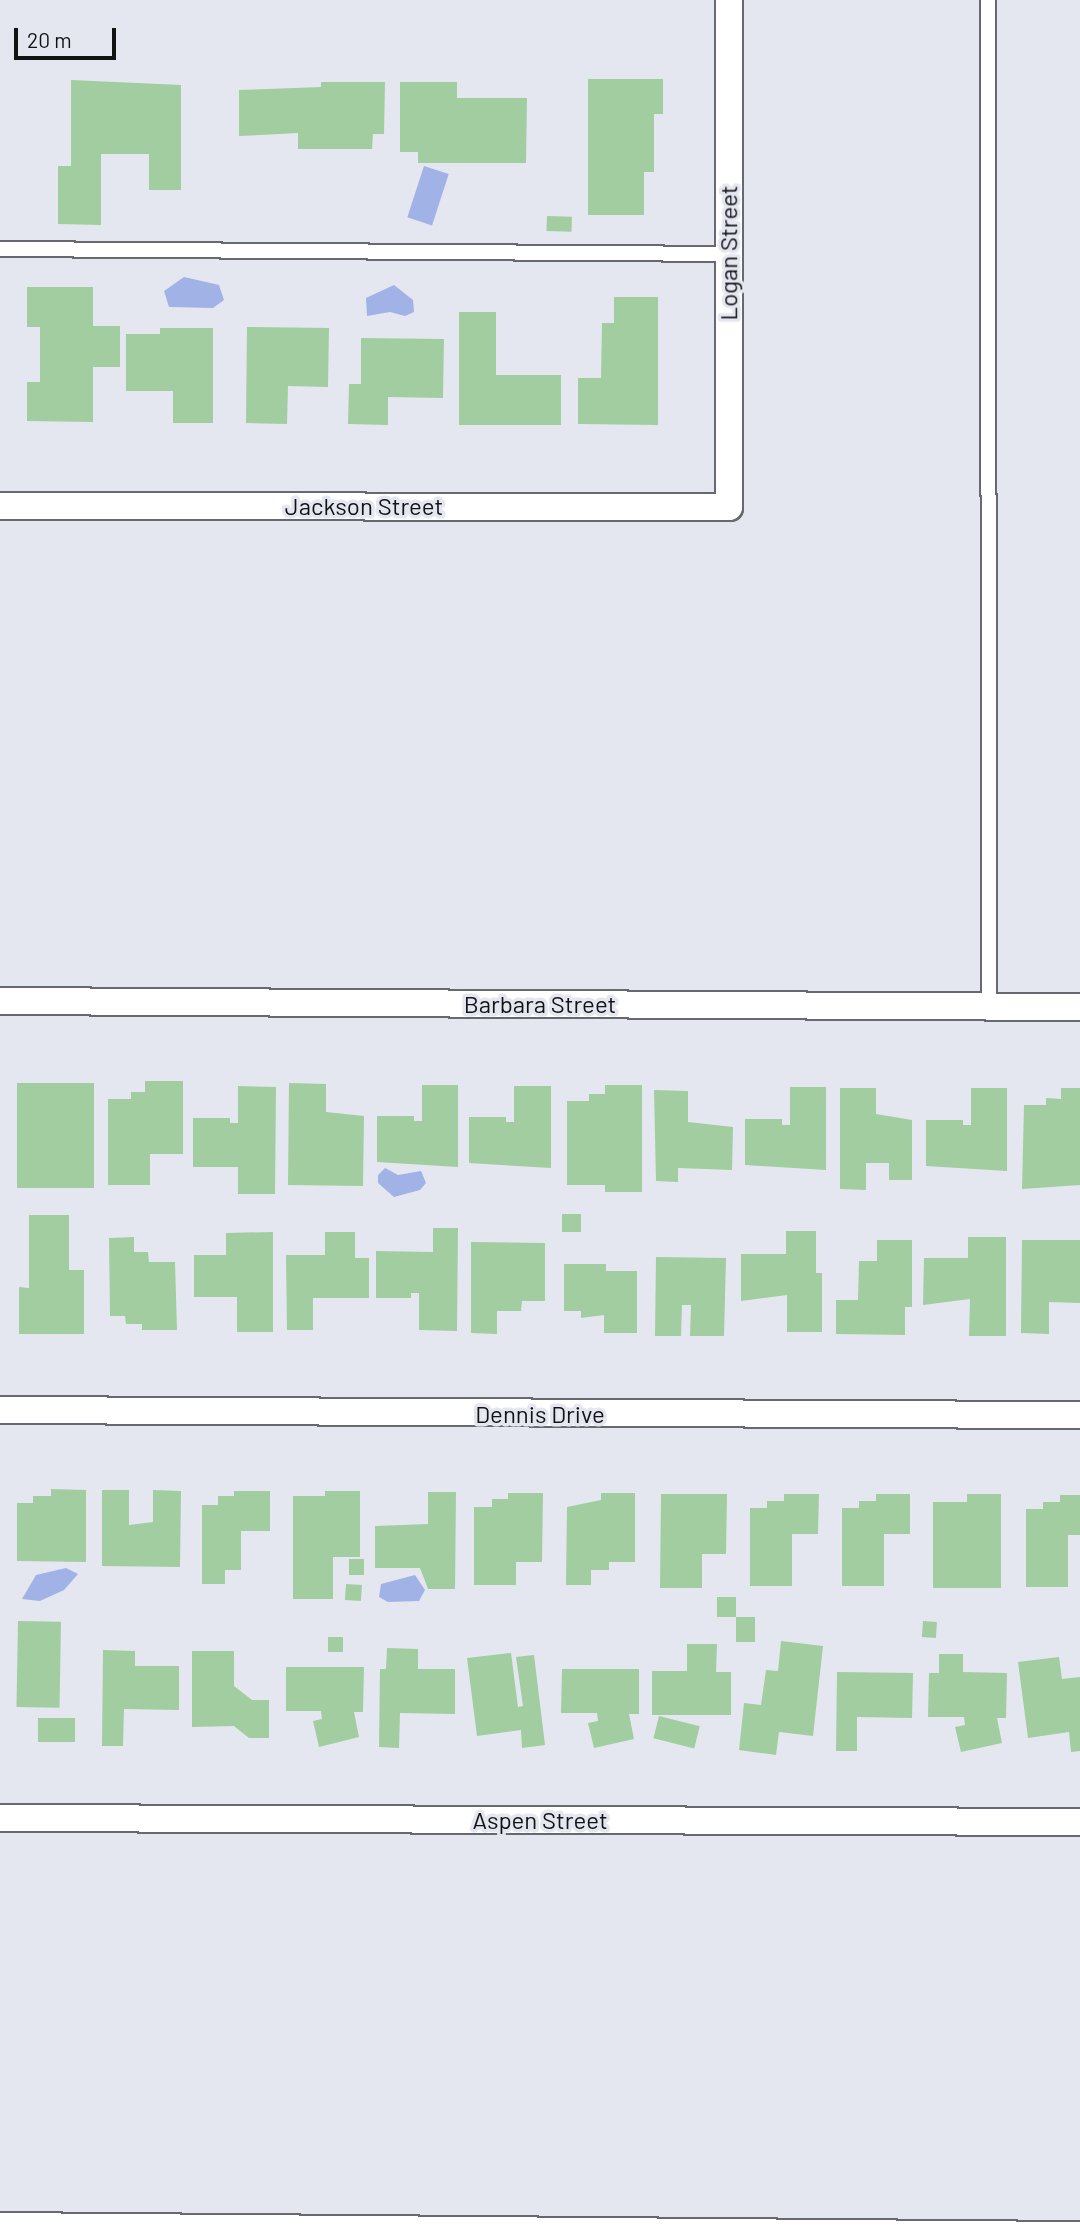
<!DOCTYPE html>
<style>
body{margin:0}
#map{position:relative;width:1080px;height:2237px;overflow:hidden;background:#e4e7ef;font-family:Barlow,sans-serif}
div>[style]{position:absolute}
.water>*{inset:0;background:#a1b2e6;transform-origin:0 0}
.building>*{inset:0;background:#a2cda0;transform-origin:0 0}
.roads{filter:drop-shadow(2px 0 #676970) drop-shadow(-2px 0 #676970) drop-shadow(0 2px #676970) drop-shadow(0 -2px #676970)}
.lane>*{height:14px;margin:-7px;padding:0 7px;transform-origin:7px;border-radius:7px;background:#fff}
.street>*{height:26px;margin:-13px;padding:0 13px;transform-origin:13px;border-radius:13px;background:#fff}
span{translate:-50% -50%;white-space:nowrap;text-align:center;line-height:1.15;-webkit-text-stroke:7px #e4e7ef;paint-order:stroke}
.street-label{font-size:24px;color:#121315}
.scale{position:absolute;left:14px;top:28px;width:102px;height:32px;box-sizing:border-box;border:4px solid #121315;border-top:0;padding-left:9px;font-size:21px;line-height:24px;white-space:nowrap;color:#121315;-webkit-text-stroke:5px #e4e7ef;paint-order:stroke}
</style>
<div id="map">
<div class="water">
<i style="left:424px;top:166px;width:26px;height:54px;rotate:18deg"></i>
<i style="clip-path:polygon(184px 277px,219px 285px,224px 300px,213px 308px,169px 307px,164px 291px)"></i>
<i style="clip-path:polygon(394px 285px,413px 300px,414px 312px,405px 316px,390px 312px,367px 316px,366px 298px)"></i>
<i style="clip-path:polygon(385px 1168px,398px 1175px,421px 1171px,426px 1183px,420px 1190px,394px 1197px,378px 1183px,378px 1175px)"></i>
<i style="clip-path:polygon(66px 1568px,78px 1574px,64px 1590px,40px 1601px,22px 1599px,36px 1575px)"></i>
<i style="clip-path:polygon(415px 1575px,425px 1590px,419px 1601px,388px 1602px,379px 1597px,381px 1584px)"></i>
</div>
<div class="building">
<i style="clip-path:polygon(588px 79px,663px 79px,663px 114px,654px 114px,654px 172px,644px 172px,644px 215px,588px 215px)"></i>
<i style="clip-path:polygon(71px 80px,181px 85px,181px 190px,149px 190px,149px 154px,101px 154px,101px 225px,58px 224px,58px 166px,71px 166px)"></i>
<i style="clip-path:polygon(321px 82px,385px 82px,384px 134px,373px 134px,372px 149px,298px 149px,298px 133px,239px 136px,239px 90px,321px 87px)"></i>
<i style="clip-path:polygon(400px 82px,457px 82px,457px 98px,527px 98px,526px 163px,418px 163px,418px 152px,400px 152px)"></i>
<i style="left:547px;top:216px;width:25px;height:15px;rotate:2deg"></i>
<i style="clip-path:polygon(27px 287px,93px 287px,93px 326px,120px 326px,120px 367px,93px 367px,93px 422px,27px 421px,27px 382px,40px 382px,40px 327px,27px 327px)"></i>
<i style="clip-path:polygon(614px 297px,658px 297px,658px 425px,578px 424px,578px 378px,601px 378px,602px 323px,614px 323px)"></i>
<i style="clip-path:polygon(459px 312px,496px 312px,496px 375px,561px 375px,561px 425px,459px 425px)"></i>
<i style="clip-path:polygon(247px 327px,329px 328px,328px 387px,288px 386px,287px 424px,246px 423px)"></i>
<i style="clip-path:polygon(160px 328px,213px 328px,213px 423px,173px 423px,173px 391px,126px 391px,126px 334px,160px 334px)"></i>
<i style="clip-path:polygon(361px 338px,444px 339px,443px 398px,388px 397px,388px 425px,348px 424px,349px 384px,361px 384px)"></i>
<i style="clip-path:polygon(145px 1081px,183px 1081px,183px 1154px,150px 1154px,150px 1185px,108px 1185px,108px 1099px,131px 1099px,131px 1092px,145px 1092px)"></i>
<i style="left:17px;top:1083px;width:77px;height:105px"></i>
<i style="clip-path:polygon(289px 1083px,326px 1084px,326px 1112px,364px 1116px,363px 1186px,288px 1185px)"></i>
<i style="clip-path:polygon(422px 1085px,458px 1085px,458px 1167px,377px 1162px,377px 1116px,414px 1116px,414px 1121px,422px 1121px)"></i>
<i style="clip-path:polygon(605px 1085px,642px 1085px,642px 1192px,605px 1192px,605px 1185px,567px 1185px,567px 1101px,589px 1101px,589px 1094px,605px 1094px)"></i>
<i style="clip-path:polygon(238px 1086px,276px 1087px,275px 1194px,238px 1194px,238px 1167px,193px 1167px,193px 1118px,230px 1118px,230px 1123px,238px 1123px)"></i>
<i style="clip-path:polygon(514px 1086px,551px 1086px,551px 1168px,469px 1163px,469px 1117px,506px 1117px,506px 1122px,514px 1122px)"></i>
<i style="clip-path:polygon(790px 1087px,826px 1087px,826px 1170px,745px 1165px,745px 1119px,782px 1119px,782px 1125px,790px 1125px)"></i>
<i style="clip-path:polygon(840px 1088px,876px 1088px,876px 1114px,912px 1120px,912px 1180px,889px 1180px,889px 1163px,866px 1163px,866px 1190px,840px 1189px)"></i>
<i style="clip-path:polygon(971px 1088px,1007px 1088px,1007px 1171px,926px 1166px,926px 1120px,963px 1120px,963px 1125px,971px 1125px)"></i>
<i style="clip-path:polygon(1061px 1088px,1080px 1088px,1080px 1185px,1022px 1189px,1024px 1105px,1046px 1105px,1046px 1098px,1061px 1099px)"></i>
<i style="clip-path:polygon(654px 1090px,688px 1091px,688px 1122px,733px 1127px,732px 1170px,678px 1168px,678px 1182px,656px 1181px)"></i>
<i style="left:562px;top:1214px;width:19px;height:18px"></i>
<i style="clip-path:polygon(29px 1215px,69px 1215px,69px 1270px,84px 1270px,84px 1334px,19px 1334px,19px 1287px,29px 1288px)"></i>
<i style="clip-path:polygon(433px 1228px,458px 1228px,457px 1331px,419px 1330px,419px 1293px,411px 1293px,411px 1298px,376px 1298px,376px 1251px,433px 1252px)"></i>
<i style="clip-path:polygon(786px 1231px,816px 1231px,816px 1273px,822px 1273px,822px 1332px,787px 1332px,787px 1295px,741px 1301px,741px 1254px,786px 1254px)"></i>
<i style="clip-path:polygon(273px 1232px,273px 1332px,237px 1332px,237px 1297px,194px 1297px,194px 1255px,226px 1255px,226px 1233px)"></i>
<i style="clip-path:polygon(325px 1232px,355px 1232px,355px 1258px,369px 1258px,369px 1298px,313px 1298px,313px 1330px,287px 1330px,286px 1255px,325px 1255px)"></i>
<i style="clip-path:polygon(134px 1237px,134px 1252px,148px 1252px,149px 1262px,175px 1262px,177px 1330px,142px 1330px,142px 1324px,126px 1324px,125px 1316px,110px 1316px,109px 1238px)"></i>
<i style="clip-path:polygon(968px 1237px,1006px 1237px,1006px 1336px,969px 1336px,970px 1299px,923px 1305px,924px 1258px,968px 1258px)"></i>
<i style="clip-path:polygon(877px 1240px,912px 1240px,912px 1307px,905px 1307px,905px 1335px,836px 1334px,836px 1300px,858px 1300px,859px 1261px,877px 1261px)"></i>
<i style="clip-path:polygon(1022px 1240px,1080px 1240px,1080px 1303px,1049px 1302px,1049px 1334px,1021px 1333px)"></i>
<i style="clip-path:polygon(471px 1242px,545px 1243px,545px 1301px,522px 1301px,521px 1311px,497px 1311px,497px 1334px,471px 1333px)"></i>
<i style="clip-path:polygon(656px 1257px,726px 1258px,724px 1336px,690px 1336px,691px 1305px,682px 1305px,681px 1336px,655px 1336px)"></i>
<i style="clip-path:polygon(564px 1264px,606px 1264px,606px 1271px,637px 1271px,637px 1333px,604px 1333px,604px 1315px,581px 1318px,581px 1311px,564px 1311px)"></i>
<i style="clip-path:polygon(51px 1489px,86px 1490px,86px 1562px,17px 1561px,17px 1503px,33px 1503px,33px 1496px,51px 1496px)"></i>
<i style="clip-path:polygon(102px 1490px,129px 1490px,129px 1525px,153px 1522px,153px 1490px,181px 1491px,180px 1567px,102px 1566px)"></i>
<i style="clip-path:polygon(234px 1491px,270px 1491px,270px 1531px,241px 1531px,241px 1570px,225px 1570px,225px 1584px,202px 1584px,202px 1505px,218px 1505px,218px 1496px,234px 1496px)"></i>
<i style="clip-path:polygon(325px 1491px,360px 1491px,360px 1557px,333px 1557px,333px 1599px,293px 1599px,293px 1496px,325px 1496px)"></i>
<i style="clip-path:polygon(428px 1492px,456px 1492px,455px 1589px,428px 1589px,420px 1568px,375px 1568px,375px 1526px,428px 1524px)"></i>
<i style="clip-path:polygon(508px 1493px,543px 1493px,542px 1562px,516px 1562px,516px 1585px,474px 1585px,474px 1507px,492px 1507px,492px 1499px,508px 1499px)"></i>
<i style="clip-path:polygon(601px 1493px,635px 1493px,635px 1562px,609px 1562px,609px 1570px,591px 1570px,591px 1585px,566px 1585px,567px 1507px,601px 1500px)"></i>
<i style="clip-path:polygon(661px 1494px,727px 1494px,726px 1554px,702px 1554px,702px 1588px,660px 1588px)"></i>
<i style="clip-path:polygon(784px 1494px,819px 1494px,818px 1534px,792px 1534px,792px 1586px,750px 1586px,750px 1508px,767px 1508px,767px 1501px,784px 1501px)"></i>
<i style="clip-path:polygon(876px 1494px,910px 1494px,910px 1534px,884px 1534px,884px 1586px,842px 1586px,842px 1508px,859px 1508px,859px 1501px,876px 1501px)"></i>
<i style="clip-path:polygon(967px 1494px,1001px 1494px,1001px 1588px,933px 1588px,933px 1502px,967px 1502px)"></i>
<i style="clip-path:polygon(1060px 1495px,1080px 1495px,1080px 1535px,1068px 1535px,1068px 1587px,1026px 1587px,1026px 1509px,1043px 1509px,1043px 1502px,1060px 1502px)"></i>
<i style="left:349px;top:1559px;width:15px;height:16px"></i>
<i style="left:346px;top:1584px;width:16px;height:16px;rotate:4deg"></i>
<i style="left:717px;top:1597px;width:19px;height:20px"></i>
<i style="left:736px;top:1617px;width:19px;height:25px"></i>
<i style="left:18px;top:1621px;width:43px;height:86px;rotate:1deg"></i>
<i style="left:923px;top:1621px;width:14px;height:16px;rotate:4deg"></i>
<i style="left:328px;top:1637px;width:15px;height:15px"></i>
<i style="clip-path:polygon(781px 1641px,823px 1646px,813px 1736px,779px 1732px,776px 1755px,739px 1750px,744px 1703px,761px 1705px,766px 1670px,778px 1671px)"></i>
<i style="clip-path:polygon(687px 1644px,717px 1644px,716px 1672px,731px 1672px,731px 1715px,652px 1715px,652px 1671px,687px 1671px)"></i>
<i style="clip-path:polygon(387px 1648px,418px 1649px,418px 1669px,455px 1669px,455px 1714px,400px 1713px,399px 1748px,379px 1747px,380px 1669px,386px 1669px)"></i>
<i style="clip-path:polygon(103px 1650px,135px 1651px,135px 1666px,179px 1666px,179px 1710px,124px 1709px,123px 1746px,102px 1746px)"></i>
<i style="clip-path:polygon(192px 1651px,234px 1651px,234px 1686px,252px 1700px,269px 1700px,269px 1738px,249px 1738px,234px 1726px,192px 1727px)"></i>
<i style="clip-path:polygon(511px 1653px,518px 1707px,523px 1706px,516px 1657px,534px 1655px,545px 1745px,522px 1748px,521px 1730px,477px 1736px,467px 1658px)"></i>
<i style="clip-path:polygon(939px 1654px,963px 1654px,963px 1672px,1007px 1673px,1006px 1718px,997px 1718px,1002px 1743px,961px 1752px,955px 1727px,965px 1725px,964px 1717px,928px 1717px,929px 1673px,939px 1673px)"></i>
<i style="clip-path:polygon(1059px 1657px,1062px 1679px,1080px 1677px,1080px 1751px,1071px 1752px,1069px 1732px,1028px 1738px,1018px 1662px)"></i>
<i style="clip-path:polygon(286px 1667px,364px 1667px,363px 1712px,354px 1712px,359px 1737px,319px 1747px,313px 1721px,322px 1719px,321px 1711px,286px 1711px)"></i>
<i style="clip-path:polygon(562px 1669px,639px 1669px,639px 1714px,629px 1714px,634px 1739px,594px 1748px,588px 1723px,598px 1721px,597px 1713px,561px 1713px)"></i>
<i style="clip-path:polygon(837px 1672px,913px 1673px,912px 1718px,857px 1717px,857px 1751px,836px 1751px)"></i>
<i style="left:659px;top:1716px;width:42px;height:23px;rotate:14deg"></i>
<i style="left:38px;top:1718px;width:37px;height:24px"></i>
</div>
<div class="roads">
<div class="lane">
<i style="left:988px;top:0;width:1006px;rotate:89.94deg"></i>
<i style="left:0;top:249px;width:727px;rotate:0.39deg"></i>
</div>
<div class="street">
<i style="left:0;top:506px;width:729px;rotate:0.08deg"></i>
<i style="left:729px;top:507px;width:507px;rotate:-90deg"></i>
<i style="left:0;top:1001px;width:1080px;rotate:0.32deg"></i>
<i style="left:0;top:1410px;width:1080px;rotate:0.27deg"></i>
<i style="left:0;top:1818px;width:1080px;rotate:0.21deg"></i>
<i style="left:0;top:2226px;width:1080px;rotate:0.48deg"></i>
</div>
</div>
<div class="street-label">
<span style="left:728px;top:253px;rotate:-90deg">Logan Street</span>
<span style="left:364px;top:506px">Jackson Street</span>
<span style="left:540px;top:1004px">Barbara Street</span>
<span style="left:540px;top:1414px">Dennis Drive</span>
<span style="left:540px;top:1820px">Aspen Street</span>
</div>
<div class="scale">20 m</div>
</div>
